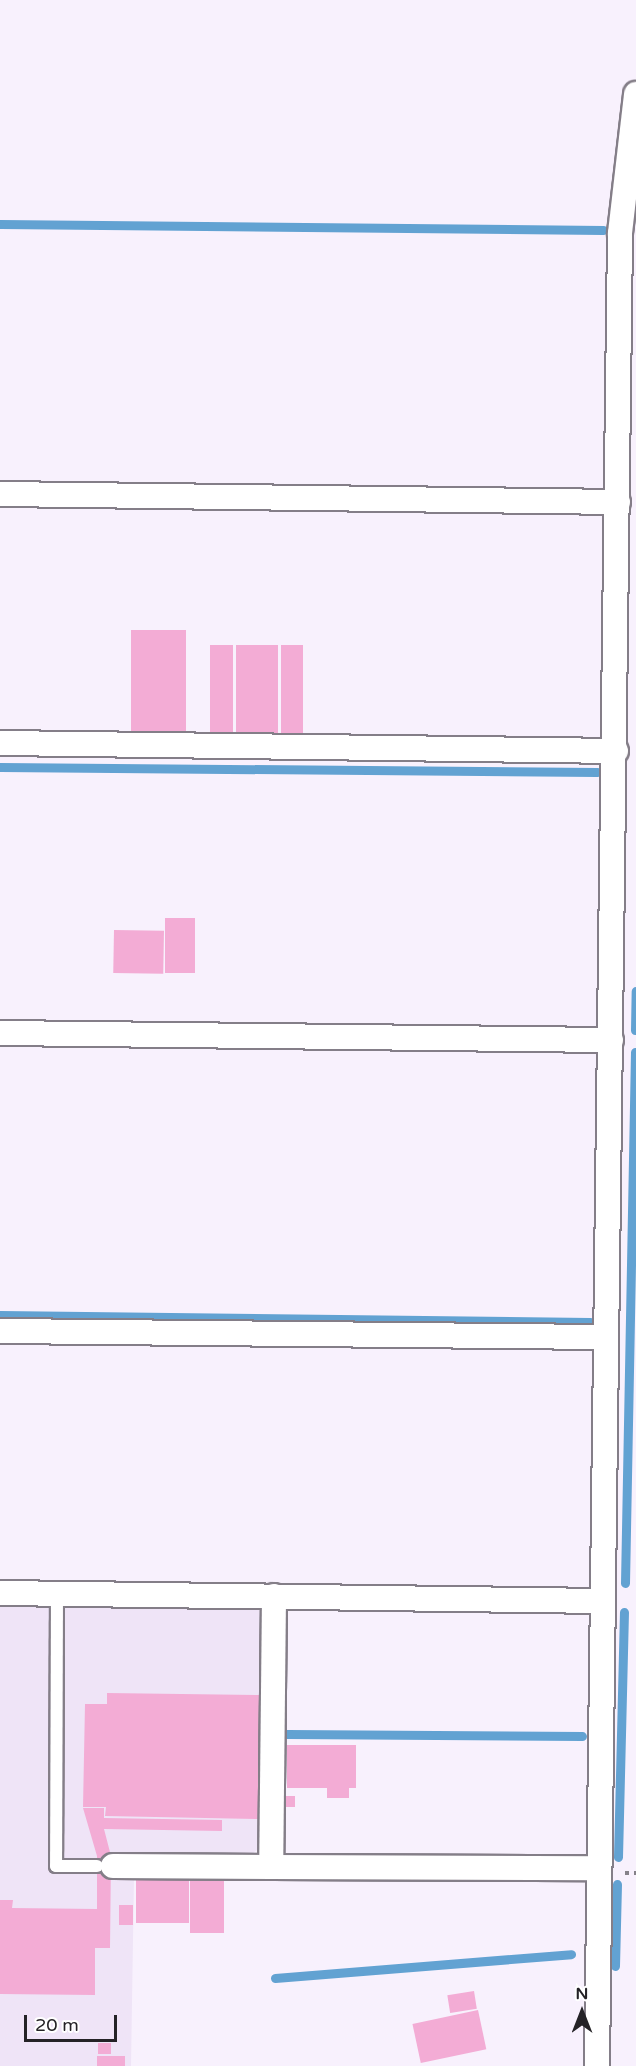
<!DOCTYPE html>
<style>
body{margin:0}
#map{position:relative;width:636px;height:2066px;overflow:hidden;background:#f8f1fd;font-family:"Varela Round",sans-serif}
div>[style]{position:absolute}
.built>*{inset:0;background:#efe4f7}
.stream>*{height:9px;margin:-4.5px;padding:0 4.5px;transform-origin:4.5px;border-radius:4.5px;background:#62a2d2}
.building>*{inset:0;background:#f3acd5;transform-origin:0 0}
.path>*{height:4px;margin-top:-2px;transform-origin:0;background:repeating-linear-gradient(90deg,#858189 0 4.5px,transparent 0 9px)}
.roads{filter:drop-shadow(2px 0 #847e88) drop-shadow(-2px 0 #847e88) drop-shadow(0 2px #847e88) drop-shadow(0 -2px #847e88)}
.service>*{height:12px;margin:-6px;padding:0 6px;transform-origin:6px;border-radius:6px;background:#fff}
.minor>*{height:24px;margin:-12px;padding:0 12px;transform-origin:12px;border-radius:12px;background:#fff}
span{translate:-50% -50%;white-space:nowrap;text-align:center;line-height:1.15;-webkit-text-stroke:4.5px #fff;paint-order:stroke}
.north{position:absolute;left:552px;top:1982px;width:60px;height:60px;-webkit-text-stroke:4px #fff;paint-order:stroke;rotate:0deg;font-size:16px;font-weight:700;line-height:24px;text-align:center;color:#242226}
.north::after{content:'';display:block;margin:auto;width:21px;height:27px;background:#242226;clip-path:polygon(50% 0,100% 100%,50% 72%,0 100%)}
.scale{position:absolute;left:24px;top:2015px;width:93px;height:27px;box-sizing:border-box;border:3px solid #242226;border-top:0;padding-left:8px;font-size:18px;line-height:21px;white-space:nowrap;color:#242226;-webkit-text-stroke:4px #fff;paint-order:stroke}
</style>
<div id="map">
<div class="built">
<i style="clip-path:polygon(0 1601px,254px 1603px,266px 1614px,260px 1847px,250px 1856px,134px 1877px,131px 2066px,0 2066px)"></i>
</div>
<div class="stream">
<i style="left:0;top:224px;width:603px;rotate:0.57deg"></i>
<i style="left:0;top:767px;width:597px;rotate:0.48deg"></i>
<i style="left:635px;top:1030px;width:39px;rotate:-89deg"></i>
<i style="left:0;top:1315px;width:590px;rotate:0.68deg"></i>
<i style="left:625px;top:1583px;width:531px;rotate:-88.92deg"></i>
<i style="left:287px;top:1734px;width:295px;rotate:0.4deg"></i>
<i style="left:618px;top:1857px;width:245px;rotate:-88.6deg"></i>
<i style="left:615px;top:1966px;width:82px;rotate:-88.6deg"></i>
<i style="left:275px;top:1978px;width:297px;rotate:-4.6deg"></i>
</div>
<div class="building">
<i style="left:131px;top:630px;width:55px;height:104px"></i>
<i style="left:210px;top:645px;width:23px;height:92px"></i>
<i style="left:236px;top:645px;width:42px;height:93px"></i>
<i style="left:281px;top:645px;width:22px;height:94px"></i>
<i style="left:165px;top:918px;width:30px;height:55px"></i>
<i style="left:114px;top:930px;width:50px;height:43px;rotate:1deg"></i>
<i style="clip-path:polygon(107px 1693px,260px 1695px,258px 1819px,105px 1816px,106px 1807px,83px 1807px,85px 1704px,107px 1704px)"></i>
<i style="clip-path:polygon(287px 1745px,356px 1745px,356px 1788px,349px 1788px,349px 1798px,327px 1798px,327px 1788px,287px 1788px)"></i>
<i style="left:285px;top:1796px;width:10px;height:11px"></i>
<i style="clip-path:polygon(83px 1808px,104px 1808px,104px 1818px,222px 1820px,222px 1831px,104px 1829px,111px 1856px,110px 1948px,95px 1948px,95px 1995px,0 1994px,0 1900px,13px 1900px,12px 1908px,97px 1909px,97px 1856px)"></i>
<i style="left:136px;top:1878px;width:53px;height:45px"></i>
<i style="left:190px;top:1878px;width:34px;height:55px"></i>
<i style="left:119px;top:1905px;width:14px;height:20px"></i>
<i style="left:474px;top:1991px;width:18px;height:27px;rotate:81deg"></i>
<i style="left:478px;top:2010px;width:40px;height:67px;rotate:78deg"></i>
<i style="left:98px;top:2043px;width:13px;height:11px"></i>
<i style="left:97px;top:2056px;width:28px;height:10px"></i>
</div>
<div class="path">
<i style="left:625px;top:1873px;width:11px"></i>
</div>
<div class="roads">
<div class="service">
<i style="left:57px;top:1594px;width:272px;rotate:90.2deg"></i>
<i style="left:56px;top:1866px;width:41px"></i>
</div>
<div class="minor">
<i style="left:0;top:494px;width:618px;rotate:0.74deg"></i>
<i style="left:0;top:743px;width:616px;rotate:0.74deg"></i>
<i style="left:0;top:1033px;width:611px;rotate:0.66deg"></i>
<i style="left:0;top:1331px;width:606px;rotate:0.57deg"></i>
<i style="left:0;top:1593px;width:602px;rotate:0.76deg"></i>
<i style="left:274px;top:1596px;width:271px;rotate:90.6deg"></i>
<i style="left:271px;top:1867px;width:326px;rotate:0.2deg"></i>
<i style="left:113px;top:1866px;width:158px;rotate:0.4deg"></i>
<i style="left:597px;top:2066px;width:1833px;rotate:-89.28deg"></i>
<i style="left:620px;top:233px;width:140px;rotate:-83.4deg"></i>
</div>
</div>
<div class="north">N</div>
<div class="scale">20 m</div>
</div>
